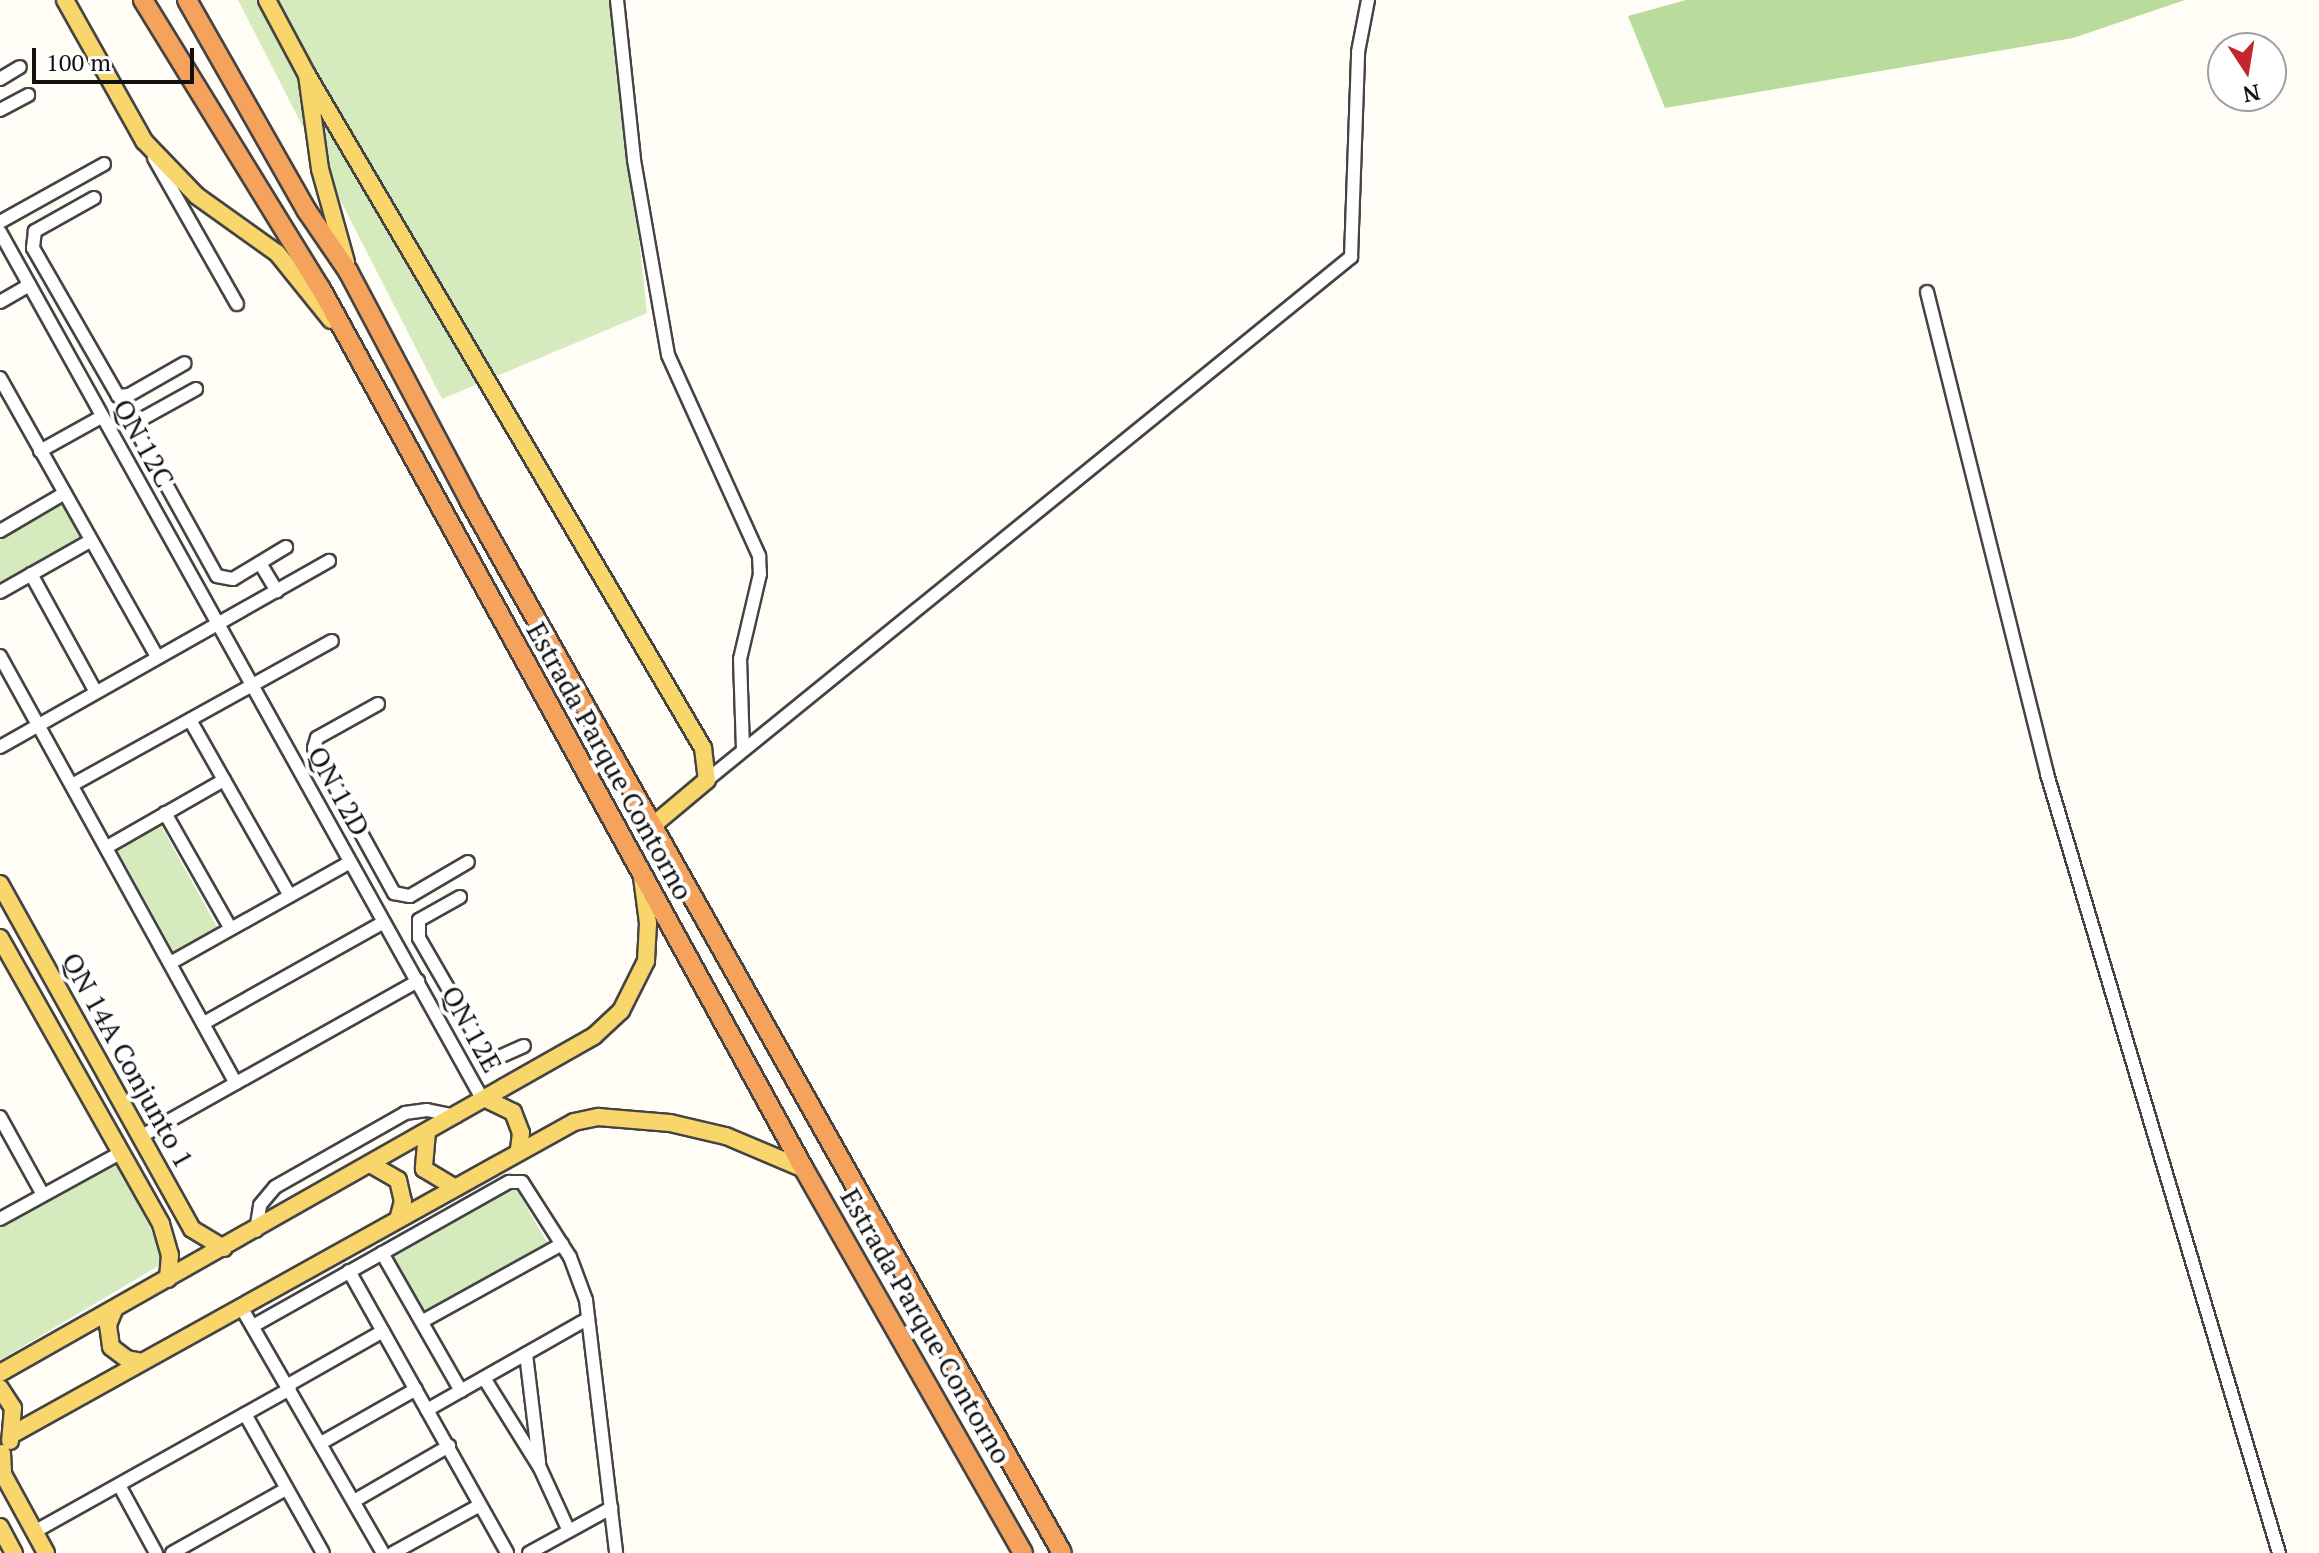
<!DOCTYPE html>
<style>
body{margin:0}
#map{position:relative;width:2319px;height:1553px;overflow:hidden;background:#fffdf5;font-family:"PT Serif",serif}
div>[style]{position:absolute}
.green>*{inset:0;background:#d5ebbd;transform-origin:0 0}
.forest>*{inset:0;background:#b9dc9c}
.roads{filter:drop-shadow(2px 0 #444) drop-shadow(-2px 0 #444) drop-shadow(0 2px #444) drop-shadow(0 -2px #444)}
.minor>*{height:12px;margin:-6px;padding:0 6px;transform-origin:6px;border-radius:6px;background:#fff}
.major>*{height:16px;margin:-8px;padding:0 8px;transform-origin:8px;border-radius:8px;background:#f9d66b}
.highway>*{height:18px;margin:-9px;padding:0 9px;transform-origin:9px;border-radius:9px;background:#f5a25d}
span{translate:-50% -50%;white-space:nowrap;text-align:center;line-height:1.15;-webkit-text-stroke:8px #fff;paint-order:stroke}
.street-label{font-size:28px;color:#111}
.north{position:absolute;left:2207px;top:32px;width:80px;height:80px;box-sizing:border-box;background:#fff;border:2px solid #a0a0a0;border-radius:50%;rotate:168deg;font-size:22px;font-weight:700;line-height:32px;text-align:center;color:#111}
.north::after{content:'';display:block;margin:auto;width:28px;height:36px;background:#c4262e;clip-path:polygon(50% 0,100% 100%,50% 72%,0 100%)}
.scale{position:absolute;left:32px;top:48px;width:162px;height:36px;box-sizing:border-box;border:4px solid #111;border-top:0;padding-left:10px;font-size:24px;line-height:28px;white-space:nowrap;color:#111;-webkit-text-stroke:6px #fff;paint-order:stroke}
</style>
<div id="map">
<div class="green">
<i style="clip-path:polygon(238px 0,613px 0,647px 313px,442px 399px)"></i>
<i style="clip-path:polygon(59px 500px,81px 538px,0 584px,0 534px)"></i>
<i style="left:160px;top:824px;width:119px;height:50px;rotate:61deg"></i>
<i style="clip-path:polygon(116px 1159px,162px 1252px,163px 1263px,0 1360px,0 1223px)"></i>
<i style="left:514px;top:1185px;width:66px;height:142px;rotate:60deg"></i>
</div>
<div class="forest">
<i style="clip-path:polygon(1686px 0,2185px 0,2073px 38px,1665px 108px,1628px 16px)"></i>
</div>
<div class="roads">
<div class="minor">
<i style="left:617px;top:0;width:161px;rotate:83.9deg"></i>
<i style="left:634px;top:160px;width:198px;rotate:80.1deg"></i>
<i style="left:668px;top:355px;width:221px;rotate:65.6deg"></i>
<i style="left:759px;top:556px;width:18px;rotate:87deg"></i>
<i style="left:760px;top:574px;width:87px;rotate:103.2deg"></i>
<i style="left:740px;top:659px;width:90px;rotate:88.1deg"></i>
<i style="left:0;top:79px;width:23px;rotate:-31deg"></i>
<i style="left:0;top:110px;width:32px;rotate:-28deg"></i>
<i style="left:154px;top:158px;width:168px;rotate:60.4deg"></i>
<i style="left:94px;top:198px;width:68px;rotate:150.8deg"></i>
<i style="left:35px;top:231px;width:17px;rotate:97deg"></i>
<i style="left:33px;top:248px;width:171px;rotate:60.1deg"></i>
<i style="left:118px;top:396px;width:11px;rotate:-5deg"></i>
<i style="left:129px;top:395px;width:64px;rotate:-29.7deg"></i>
<i style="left:0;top:222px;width:119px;rotate:-29.1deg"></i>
<i style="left:0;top:232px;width:993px;rotate:60.91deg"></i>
<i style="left:1927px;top:292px;width:497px;rotate:76deg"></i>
<i style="left:2047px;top:774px;width:813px;rotate:73.42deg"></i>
<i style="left:0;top:302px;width:34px;rotate:-30deg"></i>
<i style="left:0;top:378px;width:320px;rotate:60.6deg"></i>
<i style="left:196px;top:389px;width:64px;rotate:151deg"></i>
<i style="left:140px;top:420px;width:11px;rotate:112deg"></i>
<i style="left:136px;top:430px;width:167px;rotate:61deg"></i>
<i style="left:217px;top:576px;width:16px;rotate:11deg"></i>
<i style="left:233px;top:579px;width:62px;rotate:-31.1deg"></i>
<i style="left:40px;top:451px;width:70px;rotate:-29.1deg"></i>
<i style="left:0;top:531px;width:73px;rotate:-30.4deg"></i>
<i style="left:260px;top:563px;width:33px;rotate:59deg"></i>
<i style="left:31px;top:574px;width:135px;rotate:61.2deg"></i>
<i style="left:0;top:592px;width:103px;rotate:-29.5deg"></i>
<i style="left:0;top:656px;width:488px;rotate:61.1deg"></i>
<i style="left:378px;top:704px;width:70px;rotate:150.9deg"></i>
<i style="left:317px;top:738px;width:10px;rotate:107deg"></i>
<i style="left:314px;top:748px;width:166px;rotate:61.1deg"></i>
<i style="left:394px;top:893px;width:16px;rotate:11deg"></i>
<i style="left:410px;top:896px;width:67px;rotate:-30.4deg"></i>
<i style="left:190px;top:720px;width:202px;rotate:60.4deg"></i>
<i style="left:0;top:747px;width:378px;rotate:-29.5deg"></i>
<i style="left:707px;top:780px;width:830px;rotate:-39.08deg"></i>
<i style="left:1351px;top:257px;width:205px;rotate:-88deg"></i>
<i style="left:1358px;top:52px;width:53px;rotate:-79.1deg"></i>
<i style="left:72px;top:785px;width:297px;rotate:-29deg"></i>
<i style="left:165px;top:813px;width:133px;rotate:60.4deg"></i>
<i style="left:107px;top:847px;width:135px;rotate:-29.8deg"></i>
<i style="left:460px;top:897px;width:47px;rotate:150.7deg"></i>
<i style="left:419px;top:920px;width:18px;rotate:90deg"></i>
<i style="left:419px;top:938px;width:142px;rotate:60deg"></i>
<i style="left:490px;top:1061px;width:37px;rotate:-24deg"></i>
<i style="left:172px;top:962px;width:204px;rotate:-29.3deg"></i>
<i style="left:204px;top:1023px;width:206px;rotate:-29.3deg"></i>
<i style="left:0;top:1117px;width:89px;rotate:61.1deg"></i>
<i style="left:140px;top:1137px;width:319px;rotate:-29.3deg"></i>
<i style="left:0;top:1219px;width:137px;rotate:-28.8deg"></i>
<i style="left:256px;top:1231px;width:26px;rotate:-81deg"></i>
<i style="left:260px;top:1205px;width:23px;rotate:-50deg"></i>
<i style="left:275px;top:1187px;width:150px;rotate:-29.6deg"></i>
<i style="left:405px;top:1113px;width:22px;rotate:-8deg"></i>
<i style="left:427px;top:1110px;width:30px;rotate:12deg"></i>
<i style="left:382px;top:1253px;width:159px;rotate:60.2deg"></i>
<i style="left:349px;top:1271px;width:323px;rotate:60.7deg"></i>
<i style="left:241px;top:1307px;width:284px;rotate:60deg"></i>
<i style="left:423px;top:1321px;width:159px;rotate:-29deg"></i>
<i style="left:253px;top:1326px;width:294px;rotate:-29.4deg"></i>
<i style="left:509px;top:1182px;width:13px"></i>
<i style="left:522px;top:1182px;width:89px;rotate:57.4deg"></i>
<i style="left:570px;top:1257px;width:46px;rotate:69.6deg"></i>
<i style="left:586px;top:1300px;width:255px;rotate:83.2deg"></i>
<i style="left:526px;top:1354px;width:109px;rotate:83.1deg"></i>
<i style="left:484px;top:1378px;width:106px;rotate:58.1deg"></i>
<i style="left:540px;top:1468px;width:69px;rotate:65.3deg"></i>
<i style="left:288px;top:1385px;width:109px;rotate:-29.6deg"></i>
<i style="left:427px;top:1410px;width:184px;rotate:-29.6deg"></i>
<i style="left:245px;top:1414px;width:159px;rotate:60.7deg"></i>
<i style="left:321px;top:1443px;width:109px;rotate:-29.6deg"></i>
<i style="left:119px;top:1485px;width:77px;rotate:61.4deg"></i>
<i style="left:354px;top:1501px;width:110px;rotate:-30.1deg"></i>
<i style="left:34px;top:1532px;width:293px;rotate:-29.2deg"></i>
<i style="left:172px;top:1553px;width:131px;rotate:-29.3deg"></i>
<i style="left:393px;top:1553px;width:99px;rotate:-28.9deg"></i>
<i style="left:529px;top:1553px;width:94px;rotate:-28.8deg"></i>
</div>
<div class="major">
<i style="left:65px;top:0;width:162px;rotate:60.7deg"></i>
<i style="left:144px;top:141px;width:76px;rotate:46.1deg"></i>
<i style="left:197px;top:196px;width:98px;rotate:35.5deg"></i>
<i style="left:277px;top:253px;width:86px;rotate:51.1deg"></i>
<i style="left:267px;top:0;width:85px;rotate:61.9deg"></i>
<i style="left:307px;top:75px;width:95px;rotate:82.1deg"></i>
<i style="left:320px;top:169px;width:97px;rotate:74.4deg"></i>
<i style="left:307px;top:75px;width:781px;rotate:59.53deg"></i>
<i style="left:703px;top:748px;width:32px;rotate:83deg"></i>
<i style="left:707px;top:780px;width:73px;rotate:140deg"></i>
<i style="left:0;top:884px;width:395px;rotate:60.9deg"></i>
<i style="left:192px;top:1229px;width:37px;rotate:31deg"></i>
<i style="left:0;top:938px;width:328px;rotate:60.6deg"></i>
<i style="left:161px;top:1224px;width:32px;rotate:74deg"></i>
<i style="left:170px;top:1255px;width:24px;rotate:95deg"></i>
<i style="left:486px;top:1099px;width:30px;rotate:26deg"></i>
<i style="left:513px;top:1112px;width:22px;rotate:69deg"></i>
<i style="left:521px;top:1133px;width:17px;rotate:97deg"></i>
<i style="left:427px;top:1132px;width:37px;rotate:95deg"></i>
<i style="left:424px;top:1169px;width:33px;rotate:31deg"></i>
<i style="left:372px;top:1165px;width:30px;rotate:30deg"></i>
<i style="left:398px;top:1180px;width:22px;rotate:77deg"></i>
<i style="left:403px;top:1201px;width:16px;rotate:105deg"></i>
<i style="left:114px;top:1310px;width:16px;rotate:112deg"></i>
<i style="left:108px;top:1325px;width:22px;rotate:82deg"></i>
<i style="left:111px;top:1347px;width:20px;rotate:37deg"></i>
<i style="left:127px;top:1359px;width:15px;rotate:11deg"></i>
<i style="left:0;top:1373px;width:683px;rotate:-29.57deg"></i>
<i style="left:594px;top:1036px;width:37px;rotate:-43deg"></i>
<i style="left:621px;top:1011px;width:56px;rotate:-63.4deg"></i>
<i style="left:646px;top:961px;width:38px;rotate:-87deg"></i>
<i style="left:648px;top:923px;width:46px;rotate:-97.4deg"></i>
<i style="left:0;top:1388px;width:24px;rotate:57deg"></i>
<i style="left:13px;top:1408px;width:33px;rotate:95deg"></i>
<i style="left:13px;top:1434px;width:642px;rotate:-29.08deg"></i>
<i style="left:574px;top:1122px;width:25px;rotate:-12deg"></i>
<i style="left:598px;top:1117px;width:72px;rotate:4.8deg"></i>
<i style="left:670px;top:1123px;width:57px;rotate:13.1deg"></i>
<i style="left:726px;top:1136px;width:85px;rotate:22.9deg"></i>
<i style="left:2px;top:1453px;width:21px;rotate:87deg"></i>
<i style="left:3px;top:1474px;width:90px;rotate:61.4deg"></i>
<i style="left:0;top:1527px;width:30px;rotate:62deg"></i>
</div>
<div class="highway">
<i style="left:143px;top:0;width:339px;rotate:58.4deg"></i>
<i style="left:321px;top:289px;width:1004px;rotate:61.24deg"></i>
<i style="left:804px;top:1169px;width:442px;rotate:60.3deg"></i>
<i style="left:187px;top:0;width:243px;rotate:60.4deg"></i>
<i style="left:307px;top:211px;width:73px;rotate:55.7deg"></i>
<i style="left:348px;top:271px;width:259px;rotate:62.1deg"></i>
<i style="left:469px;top:500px;width:1208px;rotate:60.61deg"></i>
</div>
</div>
<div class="street-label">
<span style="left:144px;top:443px;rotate:61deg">QN 12C</span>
<span style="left:610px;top:761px;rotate:61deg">Estrada Parque Contorno</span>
<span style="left:339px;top:791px;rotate:61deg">QN 12D</span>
<span style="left:472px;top:1029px;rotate:61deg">QN 12E</span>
<span style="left:128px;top:1060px;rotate:61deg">QN 14A Conjunto 1</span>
<span style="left:926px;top:1326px;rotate:60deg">Estrada Parque Contorno</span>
</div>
<div class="north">N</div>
<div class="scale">100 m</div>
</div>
